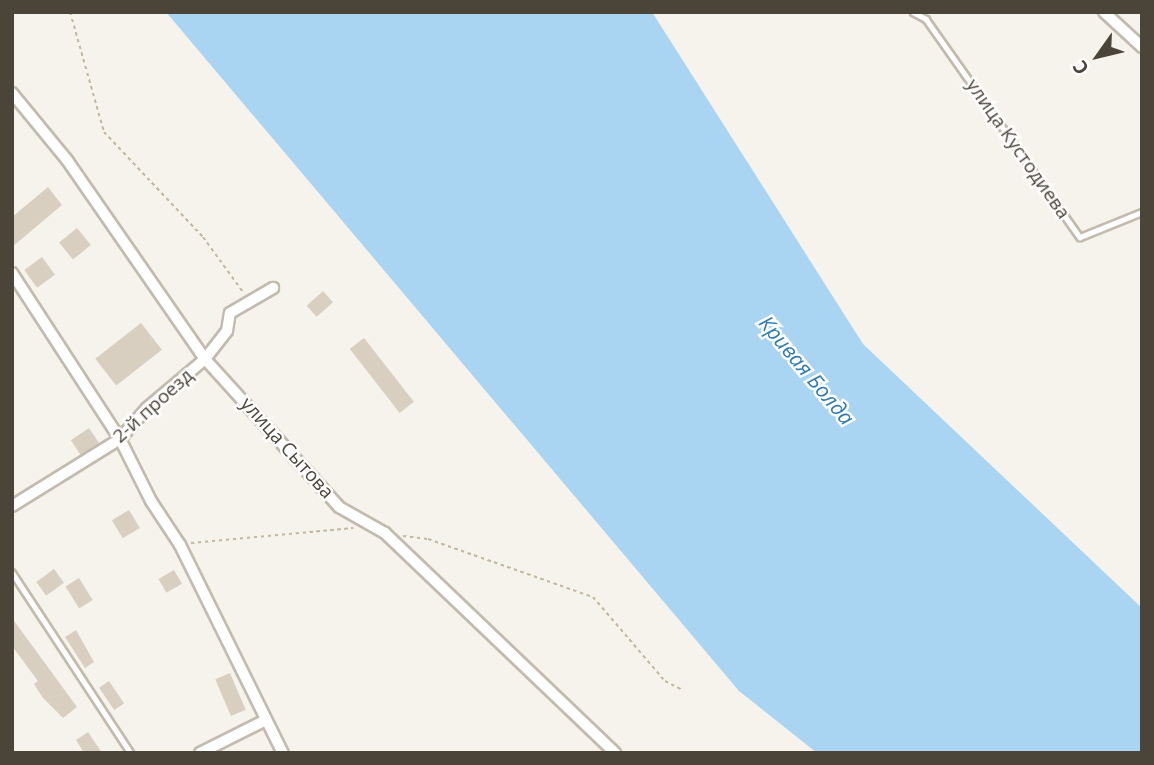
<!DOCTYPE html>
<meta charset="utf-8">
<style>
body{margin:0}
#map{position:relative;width:1154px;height:765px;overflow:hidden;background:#f6f3ec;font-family:"Open Sans",sans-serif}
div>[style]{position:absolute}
.water>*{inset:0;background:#a9d4f2}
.building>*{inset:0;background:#d8cfc1;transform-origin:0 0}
.path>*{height:2px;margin-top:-1px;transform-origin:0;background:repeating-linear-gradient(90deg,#c4b79f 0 3.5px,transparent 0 7px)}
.roads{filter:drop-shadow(2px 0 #c2bbae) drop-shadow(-2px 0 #c2bbae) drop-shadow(0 2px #c2bbae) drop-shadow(0 -2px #c2bbae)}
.lane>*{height:4.5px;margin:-2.25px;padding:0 2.25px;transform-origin:2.25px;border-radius:2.25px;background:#fff}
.street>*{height:10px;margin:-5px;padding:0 5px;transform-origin:5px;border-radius:5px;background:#fff}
span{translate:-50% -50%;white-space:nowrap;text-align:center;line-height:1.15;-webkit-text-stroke:5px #fff;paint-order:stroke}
.street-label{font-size:19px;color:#4b4439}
.water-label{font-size:21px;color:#2e7ab2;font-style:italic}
.frame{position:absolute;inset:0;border:14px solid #4b4439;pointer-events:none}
.north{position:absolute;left:1063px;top:21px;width:70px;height:70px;-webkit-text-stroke:5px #fff;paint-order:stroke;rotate:236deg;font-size:19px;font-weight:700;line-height:28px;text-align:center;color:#4b4439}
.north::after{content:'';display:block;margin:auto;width:24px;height:32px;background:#4b4439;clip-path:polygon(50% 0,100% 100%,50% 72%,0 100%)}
</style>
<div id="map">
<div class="water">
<i style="clip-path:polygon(166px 12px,652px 12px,863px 344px,1142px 608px,1142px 753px,817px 753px,739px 691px)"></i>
</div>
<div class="building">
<i style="clip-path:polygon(48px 187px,62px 205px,12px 247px,12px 217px)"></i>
<i style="left:77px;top:228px;width:22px;height:23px;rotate:51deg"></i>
<i style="left:42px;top:257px;width:22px;height:22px;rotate:54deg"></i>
<i style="left:323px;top:291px;width:15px;height:22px;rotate:48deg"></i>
<i style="left:141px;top:323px;width:34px;height:58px;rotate:52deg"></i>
<i style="left:364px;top:338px;width:81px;height:18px;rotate:52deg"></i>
<i style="left:89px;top:428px;width:18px;height:22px;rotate:56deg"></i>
<i style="left:129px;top:510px;width:21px;height:20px;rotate:59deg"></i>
<i style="left:54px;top:569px;width:17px;height:22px;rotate:54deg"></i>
<i style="left:174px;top:570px;width:16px;height:18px;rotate:60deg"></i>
<i style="left:79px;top:578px;width:26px;height:16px;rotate:58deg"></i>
<i style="clip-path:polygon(12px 618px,77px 707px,63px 718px,43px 698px,34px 684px,38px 681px,12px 646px)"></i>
<i style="clip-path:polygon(76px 630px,94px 662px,85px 668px,65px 637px)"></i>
<i style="left:230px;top:673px;width:40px;height:16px;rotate:67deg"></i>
<i style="left:109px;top:681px;width:27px;height:12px;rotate:56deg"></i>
<i style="clip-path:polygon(88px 732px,102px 753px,84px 753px,76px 740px)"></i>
</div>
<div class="path">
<i style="left:70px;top:12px;width:125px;rotate:74.2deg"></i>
<i style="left:104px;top:132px;width:144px;rotate:46.7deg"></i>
<i style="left:203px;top:237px;width:68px;rotate:54deg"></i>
<i style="left:403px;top:536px;width:25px;rotate:7deg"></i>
<i style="left:428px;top:539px;width:175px;rotate:19.4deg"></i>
<i style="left:593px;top:597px;width:111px;rotate:49.4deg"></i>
<i style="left:665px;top:681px;width:20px;rotate:27deg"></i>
<i style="left:191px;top:543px;width:163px;rotate:-5.3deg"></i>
</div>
<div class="roads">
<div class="lane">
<i style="left:913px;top:12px;width:15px;rotate:28deg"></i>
<i style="left:926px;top:19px;width:267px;rotate:54.8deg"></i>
<i style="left:1080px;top:237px;width:67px;rotate:-22deg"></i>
<i style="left:12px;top:572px;width:217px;rotate:56.7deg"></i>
</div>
<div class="street">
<i style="left:1104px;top:12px;width:52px;rotate:42.6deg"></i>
<i style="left:12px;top:93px;width:87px;rotate:50.6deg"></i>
<i style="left:67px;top:160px;width:242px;rotate:55.3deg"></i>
<i style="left:205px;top:359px;width:200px;rotate:47.8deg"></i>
<i style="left:339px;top:507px;width:53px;rotate:29.5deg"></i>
<i style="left:385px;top:533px;width:318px;rotate:43.7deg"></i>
<i style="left:12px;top:273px;width:198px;rotate:57deg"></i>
<i style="left:120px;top:439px;width:69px;rotate:63.4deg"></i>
<i style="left:151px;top:501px;width:53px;rotate:56.6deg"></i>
<i style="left:180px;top:545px;width:232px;rotate:63.7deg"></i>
<i style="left:12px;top:506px;width:127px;rotate:-31.8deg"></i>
<i style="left:120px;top:439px;width:41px;rotate:-48.9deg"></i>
<i style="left:147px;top:408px;width:76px;rotate:-40.2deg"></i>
<i style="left:205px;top:359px;width:36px;rotate:-52deg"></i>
<i style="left:227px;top:331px;width:18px;rotate:-81deg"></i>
<i style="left:230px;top:313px;width:50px;rotate:-30.2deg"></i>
<i style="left:200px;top:753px;width:72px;rotate:-26.6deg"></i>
</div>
</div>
<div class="street-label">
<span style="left:1018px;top:149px;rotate:55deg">улица Кустодиева</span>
<span style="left:153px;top:406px;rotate:-42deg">2-й проезд</span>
<span style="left:287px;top:448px;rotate:48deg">улица Сытова</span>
</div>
<div class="water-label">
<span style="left:807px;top:370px;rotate:50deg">Кривая Болда</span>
</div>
<div class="frame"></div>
<div class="north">С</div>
</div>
